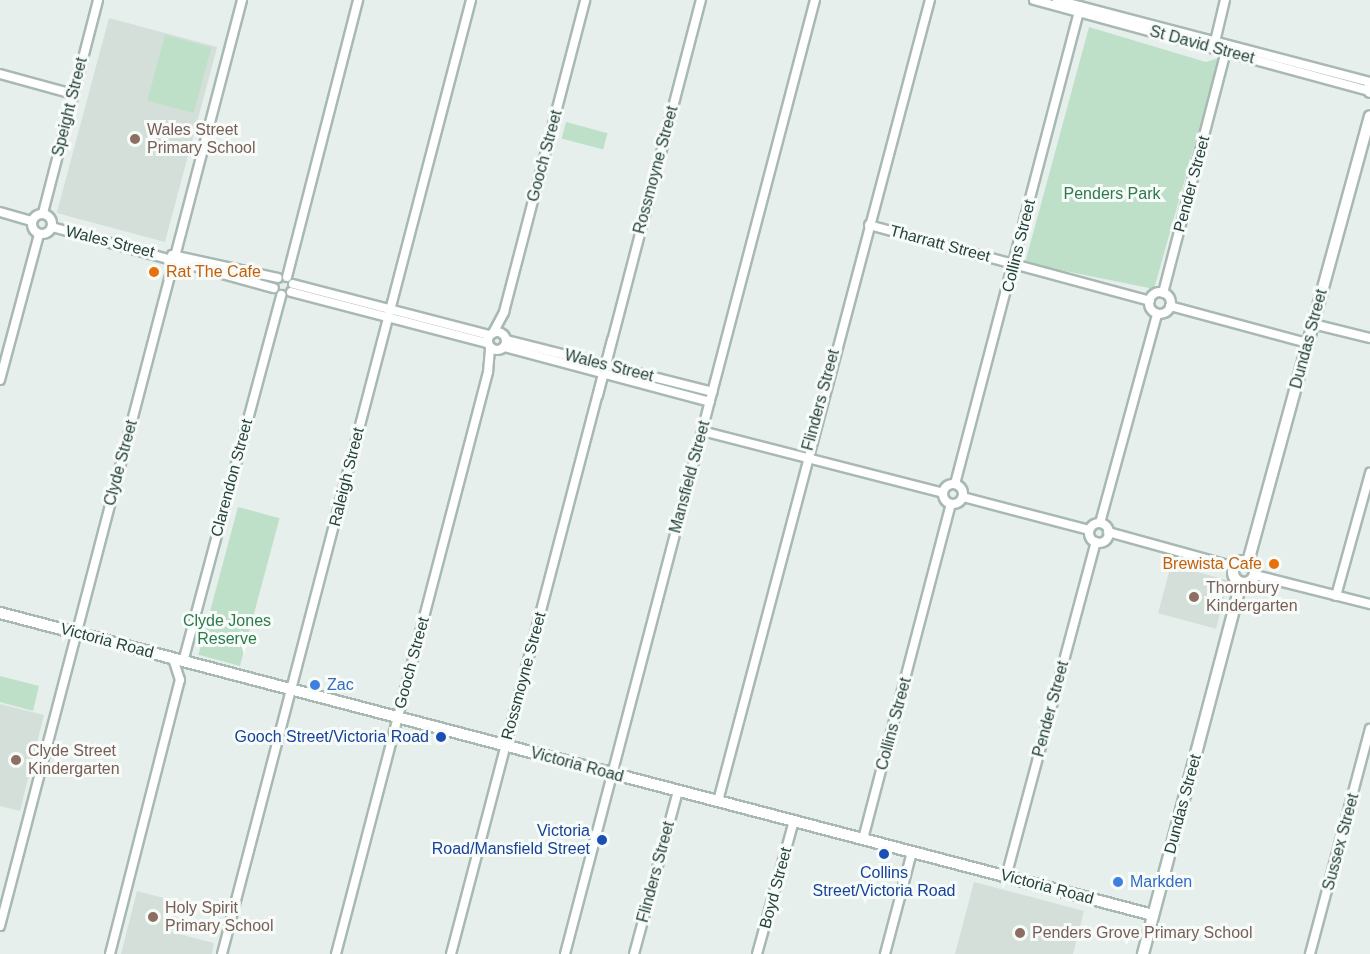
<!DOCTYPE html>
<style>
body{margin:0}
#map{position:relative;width:1370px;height:954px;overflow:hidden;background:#e6efeb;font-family:Helvetica,sans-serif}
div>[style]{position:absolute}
.built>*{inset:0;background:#d4dfda;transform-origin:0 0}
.green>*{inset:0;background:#bfe0c8;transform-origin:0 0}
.roads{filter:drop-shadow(2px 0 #a8b8b2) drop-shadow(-2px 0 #a8b8b2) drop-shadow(0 2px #a8b8b2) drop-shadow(0 -2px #a8b8b2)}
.minor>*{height:8px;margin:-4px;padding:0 4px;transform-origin:4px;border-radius:4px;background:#fff}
.minor>.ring{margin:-4px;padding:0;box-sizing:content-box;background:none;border:8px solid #fff;border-radius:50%}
.tertiary>*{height:10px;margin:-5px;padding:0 5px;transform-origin:5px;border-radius:5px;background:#fff}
.tertiary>.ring{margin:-5px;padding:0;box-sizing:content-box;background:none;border:10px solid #fff;border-radius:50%}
.dots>*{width:16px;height:16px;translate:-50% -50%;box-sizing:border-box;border:3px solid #f7fbf9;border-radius:50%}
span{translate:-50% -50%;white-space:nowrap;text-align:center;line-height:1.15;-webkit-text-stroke:6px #f7fbf9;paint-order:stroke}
.street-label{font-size:16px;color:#24423a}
.education-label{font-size:16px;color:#785e54}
.left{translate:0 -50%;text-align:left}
.park-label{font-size:16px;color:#2d7a4b}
.food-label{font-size:16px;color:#c56008}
.right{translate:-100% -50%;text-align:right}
.shop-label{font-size:16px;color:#366cbe}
.transit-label{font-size:16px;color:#164399}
</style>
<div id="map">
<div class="built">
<i style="left:109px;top:18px;width:112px;height:202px;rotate:15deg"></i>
<i style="left:1171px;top:565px;width:60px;height:50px;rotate:15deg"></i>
<i style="clip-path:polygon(0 704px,44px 715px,20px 811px,0 806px)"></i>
<i style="clip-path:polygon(974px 882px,1084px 911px,1073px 954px,955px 954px)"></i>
<i style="clip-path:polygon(137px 891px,179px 902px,171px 932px,214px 943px,212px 954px,121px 954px)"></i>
</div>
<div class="green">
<i style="clip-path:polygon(1089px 27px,1206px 62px,1219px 58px,1154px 289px,1025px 263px)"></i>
<i style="left:165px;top:35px;width:48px;height:68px;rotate:15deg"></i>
<i style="left:566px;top:122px;width:43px;height:17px;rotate:15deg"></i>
<i style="left:238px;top:507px;width:43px;height:153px;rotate:15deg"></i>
<i style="clip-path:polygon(0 676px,39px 686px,33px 711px,0 702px)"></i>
</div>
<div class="roads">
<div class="minor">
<i style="left:1034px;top:0;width:347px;rotate:15.2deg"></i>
<i style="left:1057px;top:0;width:324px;rotate:14.7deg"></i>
<i style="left:1214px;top:46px;width:47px;rotate:-76.6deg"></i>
<i style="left:0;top:74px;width:76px;rotate:15.3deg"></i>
<i style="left:0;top:212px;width:33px;rotate:16deg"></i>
<i style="left:43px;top:213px;width:220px;rotate:-75.5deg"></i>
<i class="ring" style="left:32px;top:214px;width:12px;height:12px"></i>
<i style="left:869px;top:225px;width:291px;rotate:15.1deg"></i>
<i style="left:52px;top:227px;width:230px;rotate:15.4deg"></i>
<i style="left:172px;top:255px;width:108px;rotate:12.2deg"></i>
<i style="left:287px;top:277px;width:286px;rotate:-75.6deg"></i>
<i style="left:293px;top:284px;width:203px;rotate:14.6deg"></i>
<i style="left:291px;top:292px;width:203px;rotate:14.6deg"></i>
<i class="ring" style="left:1149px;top:292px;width:14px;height:14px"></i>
<i style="left:1163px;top:293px;width:254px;rotate:-75.4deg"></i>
<i style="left:1170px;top:306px;width:142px;rotate:15.1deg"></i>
<i style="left:1313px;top:324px;width:59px;rotate:13.8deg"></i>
<i class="ring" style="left:488px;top:332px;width:10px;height:10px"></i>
<i style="left:493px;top:333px;width:24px;rotate:-62deg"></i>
<i style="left:504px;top:312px;width:322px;rotate:-75.4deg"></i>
<i style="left:506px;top:340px;width:213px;rotate:14.1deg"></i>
<i style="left:504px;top:347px;width:213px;rotate:14.9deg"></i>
<i style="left:0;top:380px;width:151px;rotate:-75deg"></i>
<i style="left:598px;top:395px;width:408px;rotate:-75.4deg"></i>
<i style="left:702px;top:431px;width:249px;rotate:14.4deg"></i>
<i class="ring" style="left:943px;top:484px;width:12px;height:12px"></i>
<i style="left:955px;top:484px;width:494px;rotate:-75.3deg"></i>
<i style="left:963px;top:497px;width:130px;rotate:14.7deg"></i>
<i style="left:1100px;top:523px;width:217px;rotate:-74.7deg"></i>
<i class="ring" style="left:1089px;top:523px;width:12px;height:12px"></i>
<i style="left:1108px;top:532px;width:132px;rotate:15.4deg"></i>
<i style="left:1255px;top:575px;width:119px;rotate:14.2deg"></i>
<i style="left:1336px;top:596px;width:128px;rotate:-74.5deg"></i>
<i style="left:183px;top:662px;width:380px;rotate:-75deg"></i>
<i style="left:718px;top:801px;width:829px;rotate:-75.18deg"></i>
<i style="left:863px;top:839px;width:346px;rotate:-75.3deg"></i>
<i style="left:1006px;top:877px;width:347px;rotate:-75deg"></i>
<i style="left:0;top:926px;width:957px;rotate:-75.35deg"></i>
<i style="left:110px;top:954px;width:283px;rotate:-75.7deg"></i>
<i style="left:180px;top:680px;width:22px;rotate:-108deg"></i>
<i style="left:222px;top:954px;width:986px;rotate:-75.37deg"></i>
<i style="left:336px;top:954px;width:602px;rotate:-75.36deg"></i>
<i style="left:488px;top:372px;width:25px;rotate:-85deg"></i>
<i style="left:451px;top:954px;width:635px;rotate:-75.31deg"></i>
<i style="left:565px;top:954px;width:986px;rotate:-75.32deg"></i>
<i style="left:634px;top:954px;width:169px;rotate:-74.9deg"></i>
<i style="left:757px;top:954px;width:138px;rotate:-74.5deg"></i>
<i style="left:885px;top:954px;width:106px;rotate:-75.2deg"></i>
<i style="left:1310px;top:954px;width:233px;rotate:-75.1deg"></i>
</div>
<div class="tertiary">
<i style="left:1370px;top:83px;width:9px;rotate:90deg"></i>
<i class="ring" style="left:1233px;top:561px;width:12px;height:12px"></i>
<i style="left:1248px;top:562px;width:462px;rotate:-74.7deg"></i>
<i style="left:0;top:613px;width:1192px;rotate:14.68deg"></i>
<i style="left:1143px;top:954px;width:384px;rotate:-75.2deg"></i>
</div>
</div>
<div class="dots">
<i style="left:135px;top:139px;background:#8d6e63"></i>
<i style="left:154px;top:272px;background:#e8710a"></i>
<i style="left:1274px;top:564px;background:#e8710a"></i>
<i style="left:1194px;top:597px;background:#8d6e63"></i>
<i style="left:315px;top:685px;background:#3f7fe0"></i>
<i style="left:441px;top:737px;background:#1a4fb4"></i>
<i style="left:16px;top:760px;background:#8d6e63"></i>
<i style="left:602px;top:840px;background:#1a4fb4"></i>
<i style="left:884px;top:854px;background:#1a4fb4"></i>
<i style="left:1118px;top:882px;background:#3f7fe0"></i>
<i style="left:153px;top:917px;background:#8d6e63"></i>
<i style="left:1020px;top:933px;background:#8d6e63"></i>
</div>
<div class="street-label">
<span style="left:1202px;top:45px;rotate:15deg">St David Street</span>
<span style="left:70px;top:107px;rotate:-76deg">Speight Street</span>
<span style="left:545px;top:156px;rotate:-75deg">Gooch Street</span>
<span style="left:656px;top:170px;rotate:-75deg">Rossmoyne Street</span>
<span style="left:1192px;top:184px;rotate:-75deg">Pender Street</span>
<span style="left:110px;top:242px;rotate:14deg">Wales Street</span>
<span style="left:940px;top:244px;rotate:15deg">Tharratt Street</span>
<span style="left:1019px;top:246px;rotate:-76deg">Collins Street</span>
<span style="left:1309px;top:339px;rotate:-75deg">Dundas Street</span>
<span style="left:609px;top:366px;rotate:14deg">Wales Street</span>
<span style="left:821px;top:400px;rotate:-75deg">Flinders Street</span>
<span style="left:121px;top:463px;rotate:-75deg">Clyde Street</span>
<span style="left:347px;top:477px;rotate:-76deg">Raleigh Street</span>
<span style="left:690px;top:477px;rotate:-75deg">Mansfield Street</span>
<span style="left:232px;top:478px;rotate:-75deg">Clarendon Street</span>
<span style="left:107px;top:641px;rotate:15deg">Victoria Road</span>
<span style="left:412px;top:663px;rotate:-75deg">Gooch Street</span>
<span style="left:524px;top:676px;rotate:-75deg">Rossmoyne Street</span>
<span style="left:1051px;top:709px;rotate:-75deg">Pender Street</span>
<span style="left:894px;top:724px;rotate:-75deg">Collins Street</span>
<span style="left:577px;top:765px;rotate:15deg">Victoria Road</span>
<span style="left:1183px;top:804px;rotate:-75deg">Dundas Street</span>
<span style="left:1341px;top:842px;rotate:-75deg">Sussex Street</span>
<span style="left:656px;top:872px;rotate:-75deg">Flinders Street</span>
<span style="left:1047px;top:887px;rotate:15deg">Victoria Road</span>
<span style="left:776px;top:888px;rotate:-75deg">Boyd Street</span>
</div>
<div class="education-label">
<span class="left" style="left:147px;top:139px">Wales Street<br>Primary School</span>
<span class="left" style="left:1206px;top:597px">Thornbury<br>Kindergarten</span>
<span class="left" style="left:28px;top:760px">Clyde Street<br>Kindergarten</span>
<span class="left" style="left:165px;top:917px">Holy Spirit<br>Primary School</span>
<span class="left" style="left:1032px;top:933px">Penders Grove Primary School</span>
</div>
<div class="park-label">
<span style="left:1112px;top:194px">Penders Park</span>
<span style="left:227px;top:630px">Clyde Jones<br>Reserve</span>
</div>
<div class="food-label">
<span class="left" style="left:166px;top:272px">Rat The Cafe</span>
<span class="right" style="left:1262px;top:564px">Brewista Cafe</span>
</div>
<div class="shop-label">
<span class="left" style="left:327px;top:685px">Zac</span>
<span class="left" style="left:1130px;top:882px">Markden</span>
</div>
<div class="transit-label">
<span class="right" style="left:429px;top:737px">Gooch Street/Victoria Road</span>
<span class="right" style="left:590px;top:840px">Victoria<br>Road/Mansfield Street</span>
<span style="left:884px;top:882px">Collins<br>Street/Victoria Road</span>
</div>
</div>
